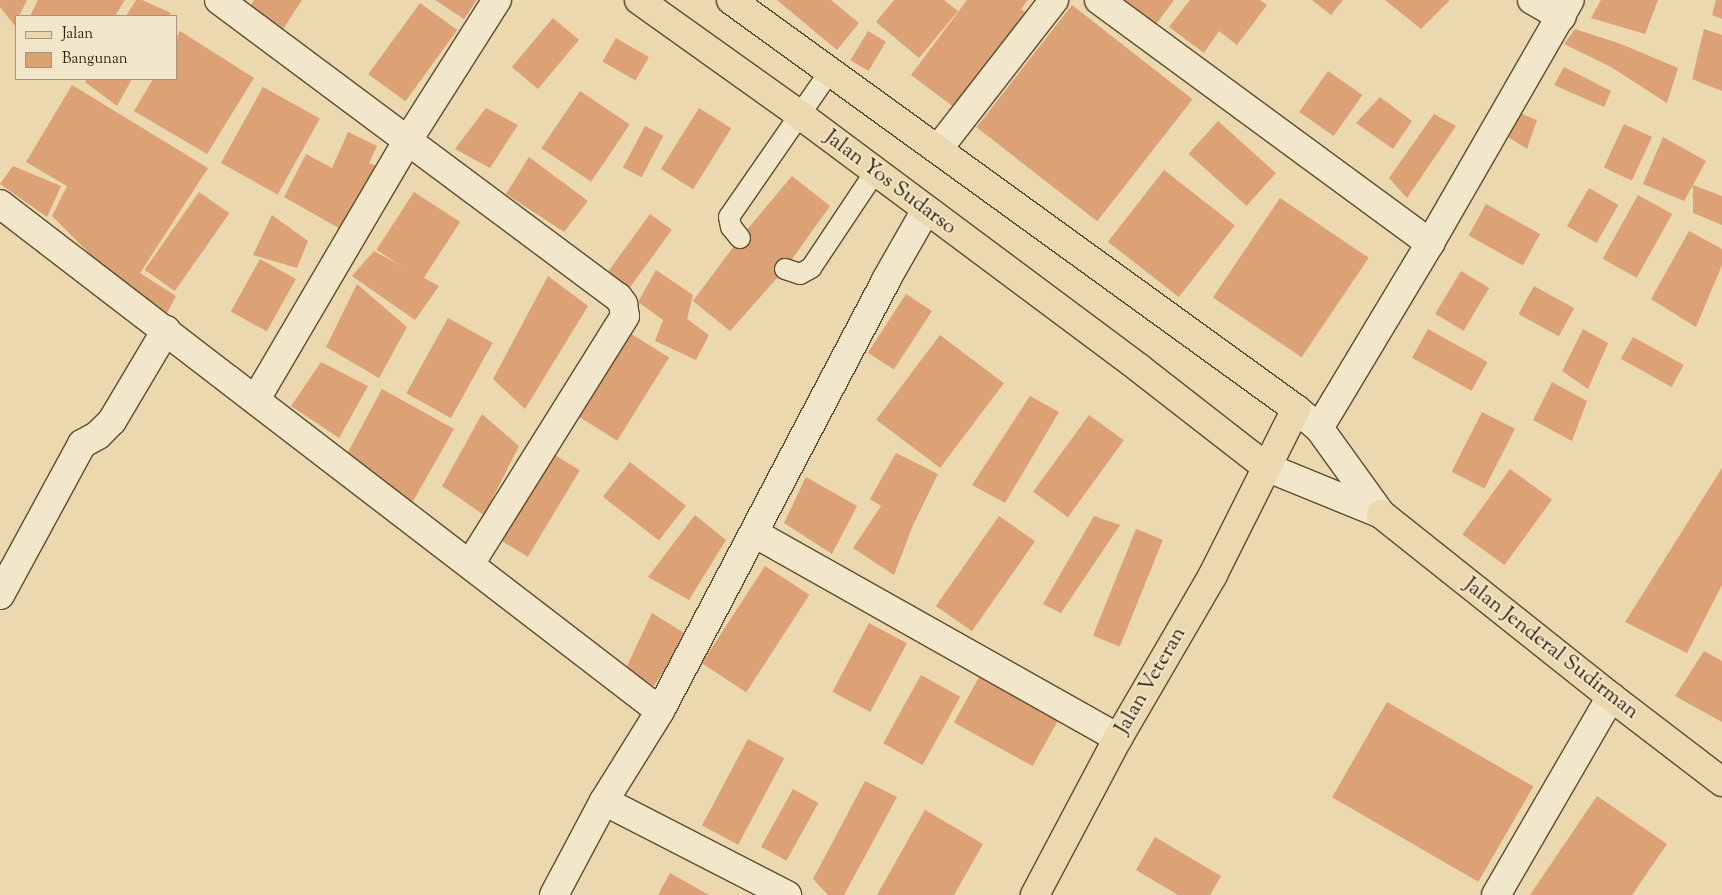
<!DOCTYPE html>
<style>
body{margin:0}
#map{position:relative;width:1722px;height:895px;overflow:hidden;background:#ebd8af;font-family:"Sorts Mill Goudy",serif}
div>[style]{position:absolute}
.building>*{inset:0;background:#dca174;transform-origin:0 0}
.roads{filter:drop-shadow(1px 0 #5e4c2f) drop-shadow(-1px 0 #5e4c2f) drop-shadow(0 1px #5e4c2f) drop-shadow(0 -1px #5e4c2f)}
.lane>*{height:20px;margin:-10px;padding:0 10px;transform-origin:10px;border-radius:10px;background:#f2e6cb}
.street>*{height:28px;margin:-14px;padding:0 14px;transform-origin:14px;border-radius:14px;background:#f2e6cb}
.secondary>*{height:28px;margin:-14px;padding:0 14px;transform-origin:14px;border-radius:14px;background:#f2e6cb}
.primary>*{height:28px;margin:-14px;padding:0 14px;transform-origin:14px;border-radius:14px;background:#ebd8af}
.highway>*{height:28px;margin:-14px;padding:0 14px;transform-origin:14px;border-radius:14px;background:#ebd8af}
span{translate:-50% -50%;white-space:nowrap;text-align:center;line-height:1.15;-webkit-text-stroke:4px #f2e6cb;paint-order:stroke}
.street-label{font-size:21px;color:#2f1d04}
.legend{position:absolute;left:15px;top:15px;width:162px;height:65px;box-sizing:border-box;background:#f2e6cb;border:1px solid #a4967b;margin:0;padding:6px 9px;list-style:none;font-size:15px;color:#2f1d04}
.legend li{display:flex;align-items:center;gap:10px;height:25px}
.legend b{width:25px;border:1px solid #a4967b}
</style>
<div id="map">
<div class="building">
<i style="clip-path:polygon(0 0,27px 0,19px 16px,16px 16px,15px 26px,0 7px)"></i>
<i style="clip-path:polygon(38px 0,125px 0,115px 16px,30px 16px)"></i>
<i style="clip-path:polygon(136px 0,142px 0,171px 13px,169px 16px,126px 16px)"></i>
<i style="clip-path:polygon(254px 0,302px 0,283px 29px,250px 7px)"></i>
<i style="clip-path:polygon(435px 0,477px 0,464px 19px)"></i>
<i style="clip-path:polygon(777px 0,831px 0,859px 23px,837px 50px)"></i>
<i style="clip-path:polygon(894px 0,944px 0,958px 11px,919px 58px,876px 22px)"></i>
<i style="clip-path:polygon(967px 0,1028px 0,1021px 9px,1035px 19px,963px 114px,911px 75px)"></i>
<i style="clip-path:polygon(1116px 0,1174px 0,1154px 27px)"></i>
<i style="clip-path:polygon(1190px 0,1260px 0,1267px 5px,1237px 45px,1219px 31px,1204px 53px,1169px 27px)"></i>
<i style="clip-path:polygon(1312px 0,1343px 0,1331px 15px)"></i>
<i style="clip-path:polygon(1385px 0,1450px 0,1421px 29px)"></i>
<i style="clip-path:polygon(1601px 0,1658px 0,1645px 34px,1591px 18px)"></i>
<i style="clip-path:polygon(1716px 0,1722px 0,1722px 19px,1712px 15px)"></i>
<i style="left:420px;top:3px;width:46px;height:88px;rotate:36deg"></i>
<i style="left:1072px;top:5px;width:153px;height:155px;rotate:38deg"></i>
<i style="left:553px;top:18px;width:34px;height:64px;rotate:40deg"></i>
<i style="clip-path:polygon(1575px 29px,1621px 44px,1678px 68px,1667px 103px,1611px 67px,1564px 44px)"></i>
<i style="clip-path:polygon(1704px 29px,1722px 35px,1722px 91px,1692px 79px)"></i>
<i style="clip-path:polygon(180px 31px,254px 78px,207px 154px,134px 111px,153px 79px,176px 79px,176px 38px)"></i>
<i style="left:868px;top:31px;width:21px;height:34px;rotate:31deg"></i>
<i style="left:616px;top:38px;width:38px;height:27px;rotate:30deg"></i>
<i style="clip-path:polygon(1564px 67px,1611px 91px,1604px 107px,1554px 85px)"></i>
<i style="left:1328px;top:71px;width:42px;height:50px;rotate:35deg"></i>
<i style="clip-path:polygon(87px 79px,132px 79px,117px 106px,85px 82px)"></i>
<i style="clip-path:polygon(72px 85px,208px 168px,140px 273px,176px 296px,166px 315px,128px 292px,52px 216px,67px 186px,26px 162px)"></i>
<i style="left:263px;top:87px;width:65px;height:87px;rotate:29deg"></i>
<i style="left:580px;top:91px;width:60px;height:69px;rotate:34deg"></i>
<i style="clip-path:polygon(1380px 97px,1412px 121px,1393px 149px,1356px 123px)"></i>
<i style="clip-path:polygon(486px 108px,518px 125px,490px 168px,455px 149px)"></i>
<i style="left:699px;top:108px;width:38px;height:72px;rotate:32deg"></i>
<i style="clip-path:polygon(1520px 113px,1537px 120px,1527px 149px,1508px 137px)"></i>
<i style="clip-path:polygon(1434px 114px,1456px 126px,1407px 198px,1389px 178px)"></i>
<i style="left:1218px;top:121px;width:78px;height:44px;rotate:42deg"></i>
<i style="left:1624px;top:124px;width:31px;height:48px;rotate:25deg"></i>
<i style="left:645px;top:126px;width:21px;height:47px;rotate:28deg"></i>
<i style="clip-path:polygon(348px 132px,377px 146px,369px 163px,384px 169px,349px 234px,284px 197px,306px 154px,332px 168px)"></i>
<i style="clip-path:polygon(1663px 137px,1706px 161px,1693px 185px,1722px 196px,1722px 225px,1693px 213px,1693px 185px,1684px 201px,1643px 184px)"></i>
<i style="clip-path:polygon(529px 157px,588px 201px,564px 232px,506px 194px)"></i>
<i style="clip-path:polygon(13px 166px,61px 186px,47px 217px,0 184px)"></i>
<i style="left:1164px;top:170px;width:90px;height:91px;rotate:38deg"></i>
<i style="clip-path:polygon(792px 176px,830px 206px,785px 269px,730px 331px,693px 301px,740px 238px)"></i>
<i style="left:1589px;top:188px;width:34px;height:44px;rotate:30deg"></i>
<i style="left:199px;top:192px;width:37px;height:95px;rotate:35deg"></i>
<i style="left:414px;top:192px;width:55px;height:69px;rotate:33deg"></i>
<i style="left:1638px;top:195px;width:39px;height:73px;rotate:29deg"></i>
<i style="left:1280px;top:198px;width:107px;height:120px;rotate:34deg"></i>
<i style="left:1486px;top:204px;width:62px;height:36px;rotate:29deg"></i>
<i style="left:650px;top:214px;width:27px;height:72px;rotate:36deg"></i>
<i style="clip-path:polygon(272px 215px,308px 241px,297px 268px,253px 255px)"></i>
<i style="clip-path:polygon(1689px 231px,1722px 249px,1722px 265px,1696px 327px,1651px 299px)"></i>
<i style="clip-path:polygon(374px 251px,439px 286px,415px 320px,352px 276px)"></i>
<i style="left:260px;top:259px;width:41px;height:60px;rotate:29deg"></i>
<i style="clip-path:polygon(656px 270px,693px 295px,687px 319px,709px 335px,696px 360px,655px 341px,663px 320px,638px 302px)"></i>
<i style="left:1461px;top:271px;width:33px;height:50px;rotate:31deg"></i>
<i style="clip-path:polygon(548px 276px,588px 306px,525px 409px,493px 379px)"></i>
<i style="clip-path:polygon(357px 284px,407px 327px,379px 378px,326px 347px)"></i>
<i style="left:1534px;top:286px;width:46px;height:32px;rotate:29deg"></i>
<i style="left:906px;top:294px;width:31px;height:70px;rotate:33deg"></i>
<i style="left:448px;top:318px;width:51px;height:86px;rotate:29deg"></i>
<i style="left:1428px;top:329px;width:68px;height:33px;rotate:29deg"></i>
<i style="clip-path:polygon(1583px 329px,1608px 343px,1588px 389px,1562px 371px)"></i>
<i style="left:625px;top:330px;width:52px;height:98px;rotate:32deg"></i>
<i style="left:940px;top:335px;width:80px;height:106px;rotate:37deg"></i>
<i style="left:1633px;top:337px;width:58px;height:25px;rotate:29deg"></i>
<i style="clip-path:polygon(321px 362px,368px 386px,339px 438px,291px 406px)"></i>
<i style="clip-path:polygon(1552px 382px,1587px 401px,1572px 441px,1533px 420px)"></i>
<i style="clip-path:polygon(382px 389px,454px 429px,412px 503px,347px 454px)"></i>
<i style="clip-path:polygon(1030px 396px,1059px 412px,1005px 503px,972px 485px)"></i>
<i style="left:1482px;top:412px;width:37px;height:67px;rotate:27deg"></i>
<i style="clip-path:polygon(482px 414px,519px 446px,484px 515px,442px 486px)"></i>
<i style="left:1089px;top:415px;width:43px;height:95px;rotate:36deg"></i>
<i style="left:543px;top:448px;width:43px;height:101px;rotate:31deg"></i>
<i style="clip-path:polygon(896px 453px,938px 474px,913px 525px,894px 575px,853px 548px,881px 506px,870px 499px)"></i>
<i style="left:630px;top:462px;width:71px;height:44px;rotate:38deg"></i>
<i style="clip-path:polygon(1722px 468px,1722px 585px,1687px 653px,1625px 622px)"></i>
<i style="left:1510px;top:469px;width:52px;height:81px;rotate:36deg"></i>
<i style="clip-path:polygon(806px 477px,857px 506px,832px 554px,784px 523px)"></i>
<i style="clip-path:polygon(695px 515px,726px 540px,689px 600px,648px 577px)"></i>
<i style="left:999px;top:516px;width:44px;height:110px;rotate:35deg"></i>
<i style="clip-path:polygon(1094px 516px,1120px 525px,1061px 613px,1043px 604px)"></i>
<i style="left:1136px;top:529px;width:29px;height:115px;rotate:22deg"></i>
<i style="left:765px;top:566px;width:53px;height:116px;rotate:33deg"></i>
<i style="clip-path:polygon(652px 613px,686px 634px,654px 686px,626px 668px)"></i>
<i style="left:869px;top:623px;width:43px;height:78px;rotate:28deg"></i>
<i style="clip-path:polygon(1704px 651px,1722px 661px,1722px 722px,1675px 696px)"></i>
<i style="left:983px;top:670px;width:90px;height:60px;rotate:29deg"></i>
<i style="left:921px;top:675px;width:45px;height:78px;rotate:29deg"></i>
<i style="left:1387px;top:702px;width:169px;height:110px;rotate:30deg"></i>
<i style="left:748px;top:739px;width:41px;height:98px;rotate:28deg"></i>
<i style="clip-path:polygon(865px 781px,897px 797px,844px 895px,828px 895px,813px 879px)"></i>
<i style="left:793px;top:789px;width:29px;height:66px;rotate:29deg"></i>
<i style="clip-path:polygon(1597px 796px,1667px 844px,1632px 895px,1530px 895px)"></i>
<i style="clip-path:polygon(925px 810px,983px 844px,954px 895px,877px 895px)"></i>
<i style="clip-path:polygon(1155px 837px,1221px 876px,1210px 895px,1178px 895px,1136px 870px)"></i>
<i style="clip-path:polygon(670px 873px,709px 895px,658px 895px)"></i>
</div>
<div class="roads">
<div class="lane">
<i style="left:740px;top:238px;width:14px;rotate:-129deg"></i>
<i style="left:731px;top:227px;width:10px;rotate:-101deg"></i>
<i style="left:729px;top:217px;width:178px;rotate:-55.3deg"></i>
<i style="left:785px;top:269px;width:16px;rotate:18deg"></i>
<i style="left:800px;top:274px;width:13px;rotate:-29deg"></i>
<i style="left:811px;top:268px;width:115px;rotate:-56.3deg"></i>
</div>
<div class="street">
<i style="left:219px;top:0;width:497px;rotate:36.7deg"></i>
<i style="left:618px;top:297px;width:9px;rotate:54deg"></i>
<i style="left:623px;top:304px;width:12px;rotate:81deg"></i>
<i style="left:625px;top:316px;width:292px;rotate:122deg"></i>
<i style="left:1099px;top:0;width:411px;rotate:36.3deg"></i>
<i style="left:1532px;top:0;width:34px;rotate:30deg"></i>
<i style="left:938px;top:149px;width:189px;rotate:-52.1deg"></i>
<i style="left:0;top:204px;width:832px;rotate:37.53deg"></i>
<i style="left:256px;top:399px;width:300px;rotate:-59.6deg"></i>
<i style="left:408px;top:140px;width:166px;rotate:-57.6deg"></i>
<i style="left:1319px;top:428px;width:216px;rotate:-59deg"></i>
<i style="left:1430px;top:243px;width:280px;rotate:-60.1deg"></i>
<i style="left:754px;top:533px;width:418px;rotate:29.4deg"></i>
<i style="left:0;top:595px;width:172px;rotate:-61.5deg"></i>
<i style="left:82px;top:444px;width:18px;rotate:-29deg"></i>
<i style="left:98px;top:435px;width:20px;rotate:-45deg"></i>
<i style="left:112px;top:421px;width:106px;rotate:-59.3deg"></i>
<i style="left:604px;top:801px;width:206px;rotate:27.2deg"></i>
<i style="left:554px;top:895px;width:106px;rotate:-62deg"></i>
<i style="left:604px;top:801px;width:106px;rotate:-58.1deg"></i>
<i style="left:660px;top:711px;width:487px;rotate:-62.3deg"></i>
<i style="left:886px;top:280px;width:81px;rotate:-60.3deg"></i>
<i style="left:1496px;top:895px;width:229px;rotate:-59.9deg"></i>
</div>
<div class="secondary">
<i style="left:1296px;top:409px;width:30px;rotate:40deg"></i>
<i style="left:1319px;top:428px;width:106px;rotate:54.2deg"></i>
<i style="left:1266px;top:467px;width:124px;rotate:22.2deg"></i>
</div>
<div class="primary">
<i style="left:1381px;top:514px;width:294px;rotate:38.5deg"></i>
<i style="left:1611px;top:697px;width:140px;rotate:37.4deg"></i>
</div>
<div class="highway">
<i style="left:639px;top:0;width:198px;rotate:35.5deg"></i>
<i style="left:800px;top:115px;width:423px;rotate:36.7deg"></i>
<i style="left:1139px;top:368px;width:161px;rotate:37.9deg"></i>
<i style="left:731px;top:0;width:697px;rotate:35.9deg"></i>
<i style="left:1296px;top:409px;width:186px;rotate:116.6deg"></i>
<i style="left:1213px;top:575px;width:189px;rotate:120.2deg"></i>
<i style="left:1118px;top:738px;width:178px;rotate:117.9deg"></i>
</div>
</div>
<div class="street-label">
<span style="left:890px;top:183px;rotate:37deg">Jalan Yos Sudarso</span>
<span style="left:1551px;top:649px;rotate:38deg">Jalan Jenderal Sudirman</span>
<span style="left:1151px;top:681px;rotate:-60deg">Jalan Veteran</span>
</div>
<ul class="legend">
<li><b style="height:6px;background:#ebd8af"></b>Jalan</li>
<li><b style="height:14px;background:#dca174"></b>Bangunan</li>
</ul>
</div>
